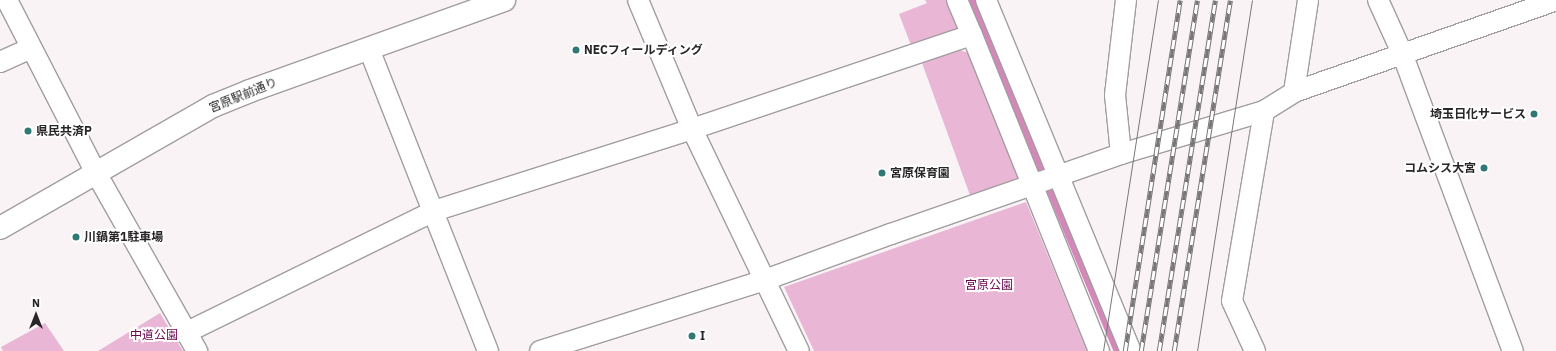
<!DOCTYPE html>
<meta charset="utf-8">
<style>
body{margin:0}
#map{position:relative;width:1556px;height:351px;overflow:hidden;background:#f9f3f6;font-family:"IBM Plex Sans","Noto Sans JP",sans-serif}
div>[style]{position:absolute}
.green>*{inset:0;background:#e9b6d6}
.stream>*{height:7px;margin:-3.5px;padding:0 3.5px;transform-origin:3.5px;border-radius:3.5px;background:#d587ba}
.roads{filter:drop-shadow(1px 0 #a29da0) drop-shadow(-1px 0 #a29da0) drop-shadow(0 1px #a29da0) drop-shadow(0 -1px #a29da0)}
.minor>*{height:20px;margin:-10px;padding:0 10px;transform-origin:10px;border-radius:10px;background:#fff}
.tertiary>*{height:22px;margin:-11px;padding:0 11px;transform-origin:11px;border-radius:11px;background:#fff}
.tram>*{height:1px;margin:-0.5px;padding:0 0.5px;transform-origin:0.5px;border-radius:0.5px;background:#797677}
.rail>*{height:4.5px;margin-top:-2.25px;transform-origin:0;background:repeating-linear-gradient(90deg,#fff 0 9px,#797677 0 18px);box-sizing:border-box;border-block:1px solid #797677}
.dots>*{width:11px;height:11px;translate:-50% -50%;box-sizing:border-box;border:2px solid #fff;border-radius:50%}
span{translate:-50% -50%;white-space:nowrap;text-align:center;line-height:1.15;-webkit-text-stroke:4px #fff;paint-order:stroke}
.poi-label{font-size:12px;color:#282627;font-weight:700}
.left{translate:0 -50%;text-align:left}
.right{translate:-100% -50%;text-align:right}
.street-label{font-size:12px;color:#282627}
.park-label{font-size:12px;color:#670851}
.north{position:absolute;left:16px;top:295px;width:40px;height:40px;-webkit-text-stroke:3px #fff;paint-order:stroke;rotate:0deg;font-size:11px;font-weight:700;line-height:16px;text-align:center;color:#282627}
.north::after{content:'';display:block;margin:auto;width:14px;height:18px;background:#282627;clip-path:polygon(50% 0,100% 100%,50% 72%,0 100%)}
</style>
<div id="map">
<div class="green">
<i style="clip-path:polygon(925px 0,949px 0,959px 25px,955px 37px,914px 53px,899px 14px,927px 3px)"></i>
<i style="clip-path:polygon(960px 50px,971px 54px,1020px 173px,1016px 182px,971px 198px,922px 63px)"></i>
<i style="clip-path:polygon(1026px 202px,1087px 351px,814px 351px,784px 287px)"></i>
<i style="clip-path:polygon(160px 313px,183px 351px,98px 351px)"></i>
<i style="clip-path:polygon(45px 323px,64px 351px,3px 351px,1px 347px)"></i>
</div>
<div class="stream">
<i style="left:972px;top:0;width:160px;rotate:67.9deg"></i>
<i style="left:1032px;top:148px;width:220px;rotate:67.3deg"></i>
</div>
<div class="roads">
<div class="minor">
<i style="left:7px;top:0;width:195px;rotate:62.8deg"></i>
<i style="left:96px;top:173px;width:205px;rotate:60.4deg"></i>
<i style="left:638px;top:0;width:140px;rotate:67.3deg"></i>
<i style="left:692px;top:129px;width:246px;rotate:64.3deg"></i>
<i style="left:957px;top:0;width:38px;rotate:67deg"></i>
<i style="left:986px;top:0;width:380px;rotate:67.6deg"></i>
<i style="left:1378px;top:0;width:58px;rotate:65.6deg"></i>
<i style="left:1402px;top:53px;width:318px;rotate:69.6deg"></i>
<i style="left:369px;top:49px;width:325px;rotate:68.5deg"></i>
<i style="left:0;top:62px;width:34px;rotate:-24deg"></i>
<i style="left:1294px;top:92px;width:93px;rotate:-81.3deg"></i>
<i style="left:1121px;top:154px;width:59px;rotate:-95.8deg"></i>
<i style="left:1115px;top:95px;width:96px;rotate:-83.4deg"></i>
<i style="left:185px;top:333px;width:277px;rotate:-26.1deg"></i>
<i style="left:434px;top:211px;width:271px;rotate:-17.6deg"></i>
<i style="left:692px;top:129px;width:295px;rotate:-18.6deg"></i>
<i style="left:972px;top:35px;width:341px;rotate:68.1deg"></i>
<i style="left:540px;top:351px;width:236px;rotate:-17.5deg"></i>
<i style="left:765px;top:280px;width:134px;rotate:-20.1deg"></i>
<i style="left:891px;top:234px;width:244px;rotate:-19.2deg"></i>
<i style="left:1121px;top:154px;width:149px;rotate:-16.7deg"></i>
<i style="left:1264px;top:111px;width:36px;rotate:-32deg"></i>
<i style="left:1294px;top:92px;width:278px;rotate:-19.3deg"></i>
<i style="left:1255px;top:351px;width:55px;rotate:-114.7deg"></i>
<i style="left:1232px;top:301px;width:193px;rotate:-80.4deg"></i>
</div>
<div class="tertiary">
<i style="left:0;top:228px;width:245px;rotate:-29.8deg"></i>
<i style="left:213px;top:106px;width:40px;rotate:-22deg"></i>
<i style="left:250px;top:91px;width:270px;rotate:-19.7deg"></i>
</div>
</div>
<div class="tram">
<i style="left:1103px;top:351px;width:355px;rotate:-81.1deg"></i>
<i style="left:1197px;top:351px;width:355px;rotate:-81.1deg"></i>
</div>
<div class="rail">
<i style="left:1125px;top:351px;width:355px;rotate:-81.1deg"></i>
<i style="left:1141px;top:351px;width:355px;rotate:-80.9deg"></i>
<i style="left:1159px;top:351px;width:355px;rotate:-80.9deg"></i>
<i style="left:1174px;top:351px;width:355px;rotate:-80.9deg"></i>
</div>
<div class="dots">
<i style="left:576px;top:50px;background:#2f7875"></i>
<i style="left:1534px;top:114px;background:#2f7875"></i>
<i style="left:28px;top:131px;background:#2f7875"></i>
<i style="left:1484px;top:168px;background:#2f7875"></i>
<i style="left:882px;top:173px;background:#2f7875"></i>
<i style="left:76px;top:237px;background:#2f7875"></i>
<i style="left:692px;top:336px;background:#2f7875"></i>
</div>
<div class="poi-label">
<span class="left" style="left:584px;top:50px">NECフィールディング</span>
<span class="right" style="left:1526px;top:114px">埼玉日化サービス</span>
<span class="left" style="left:36px;top:131px">県民共済P</span>
<span class="right" style="left:1476px;top:168px">コムシス大宮</span>
<span class="left" style="left:890px;top:173px">宮原保育園</span>
<span class="left" style="left:84px;top:237px">川鍋第1駐車場</span>
<span class="left" style="left:700px;top:336px">I</span>
</div>
<div class="street-label">
<span style="left:243px;top:95px;rotate:-22deg">宮原駅前通り</span>
</div>
<div class="park-label">
<span style="left:989px;top:285px">宮原公園</span>
<span style="left:154px;top:335px">中道公園</span>
</div>
<div class="north">N</div>
</div>
